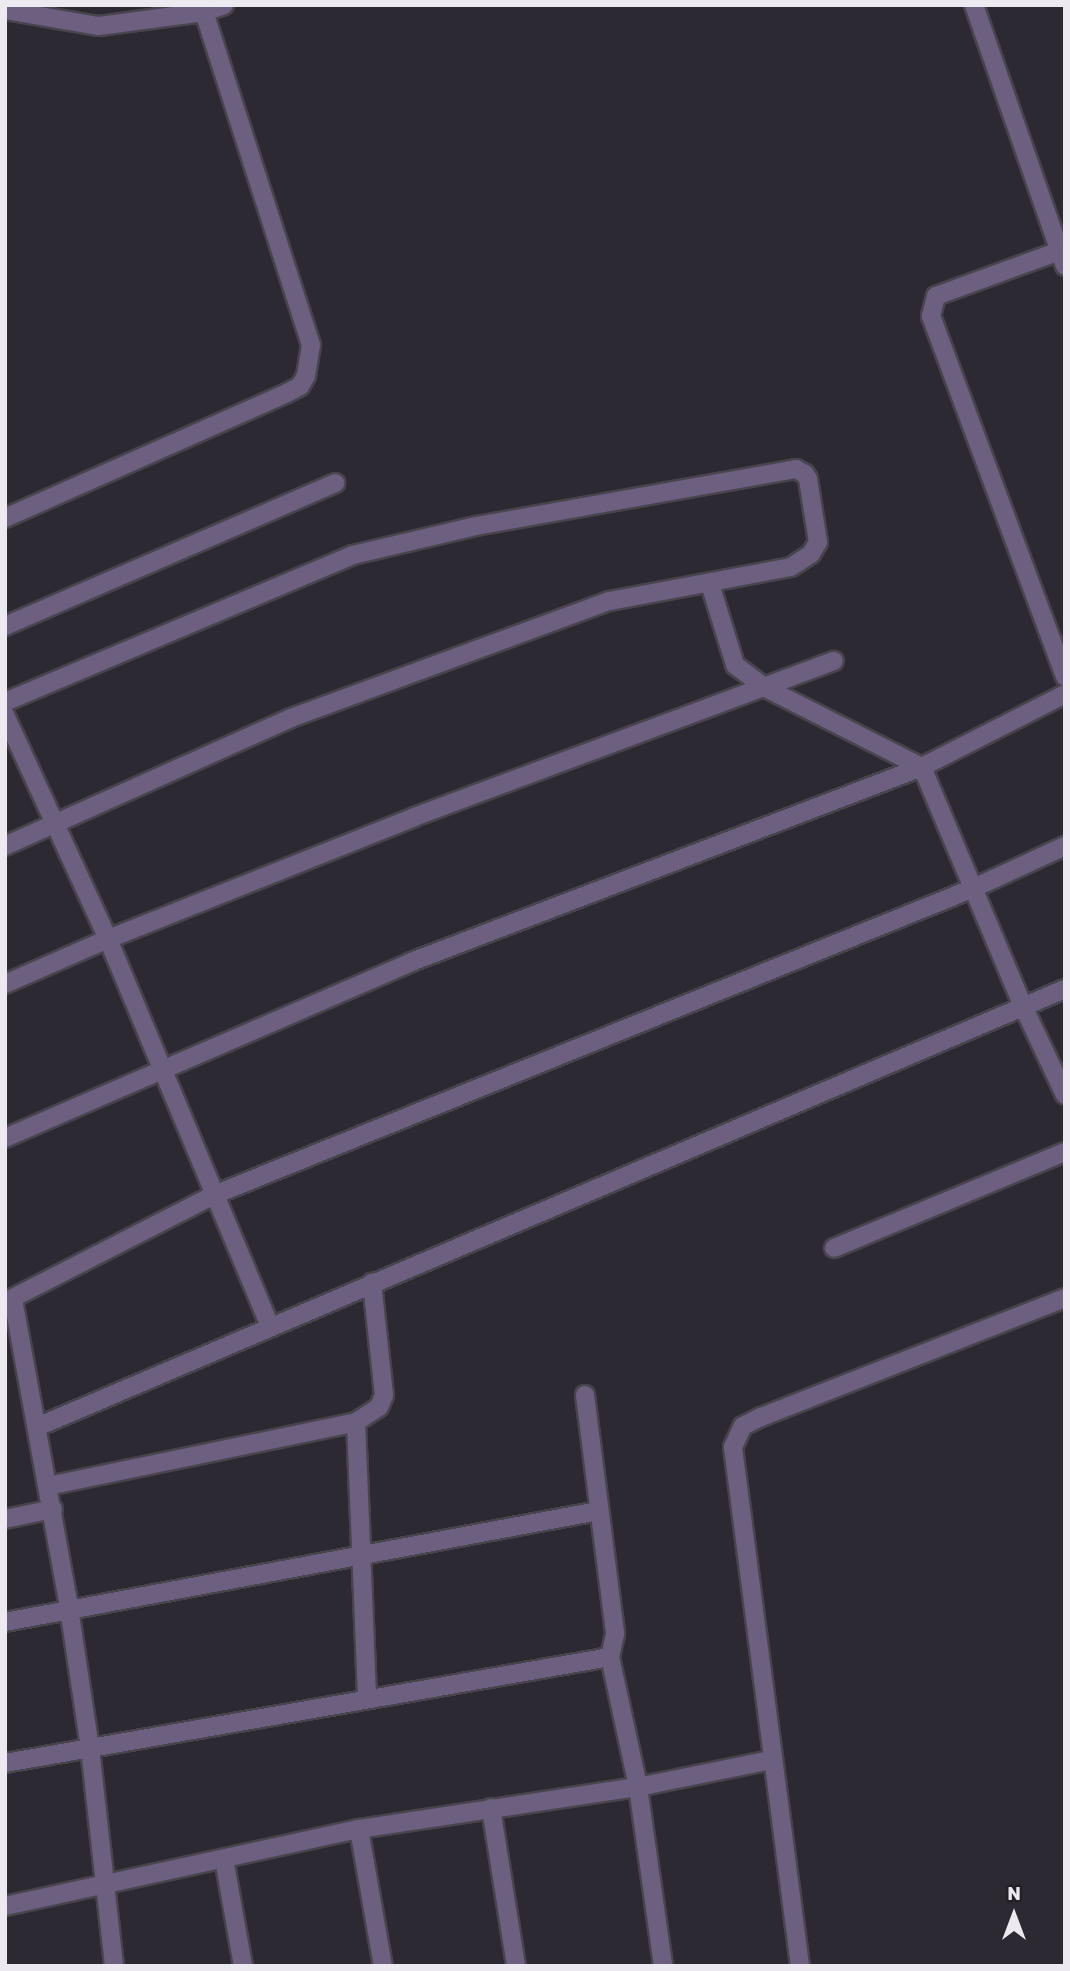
<!DOCTYPE html>
<style>
body{margin:0}
#map{position:relative;width:1070px;height:1971px;overflow:hidden;background:#2d2932;font-family:Rubik,sans-serif}
div>[style]{position:absolute}
.roads{filter:drop-shadow(2px 0 #48444d) drop-shadow(-2px 0 #48444d) drop-shadow(0 2px #48444d) drop-shadow(0 -2px #48444d)}
.minor>*{height:18px;margin:-9px;padding:0 9px;transform-origin:9px;border-radius:9px;background:#6d5f80}
span{translate:-50% -50%;white-space:nowrap;text-align:center;line-height:1.15;-webkit-text-stroke:5px #232028;paint-order:stroke}
.frame{position:absolute;inset:0;border:7px solid #eceaf0;pointer-events:none}
.north{position:absolute;left:979px;top:1880px;width:70px;height:70px;-webkit-text-stroke:5px #232028;paint-order:stroke;rotate:0deg;font-size:19px;font-weight:700;line-height:28px;text-align:center;color:#eceaf0}
.north::after{content:'';display:block;margin:auto;width:24px;height:32px;background:#eceaf0;clip-path:polygon(50% 0,100% 100%,50% 72%,0 100%)}
</style>
<div id="map">
<div class="roads">
<div class="minor">
<i style="left:974px;top:5px;width:276px;rotate:70.8deg"></i>
<i style="left:5px;top:10px;width:95px;rotate:9.7deg"></i>
<i style="left:99px;top:26px;width:106px;rotate:-7.6deg"></i>
<i style="left:204px;top:12px;width:21px;rotate:-19deg"></i>
<i style="left:1065px;top:249px;width:137px;rotate:160deg"></i>
<i style="left:936px;top:296px;width:21px;rotate:104deg"></i>
<i style="left:931px;top:316px;width:385px;rotate:69.6deg"></i>
<i style="left:5px;top:518px;width:308px;rotate:-23.9deg"></i>
<i style="left:287px;top:393px;width:15px;rotate:-28deg"></i>
<i style="left:300px;top:386px;width:12px;rotate:-59deg"></i>
<i style="left:306px;top:376px;width:31px;rotate:-81deg"></i>
<i style="left:311px;top:345px;width:350px;rotate:-107.8deg"></i>
<i style="left:710px;top:584px;width:85px;rotate:72.8deg"></i>
<i style="left:735px;top:665px;width:36px;rotate:37deg"></i>
<i style="left:764px;top:687px;width:177px;rotate:26.9deg"></i>
<i style="left:922px;top:767px;width:259px;rotate:67.1deg"></i>
<i style="left:1023px;top:1006px;width:98px;rotate:64.7deg"></i>
<i style="left:5px;top:626px;width:360px;rotate:-23.4deg"></i>
<i style="left:5px;top:702px;width:378px;rotate:-22.9deg"></i>
<i style="left:353px;top:555px;width:126px;rotate:-13.3deg"></i>
<i style="left:476px;top:526px;width:325px;rotate:-10.1deg"></i>
<i style="left:796px;top:469px;width:10px;rotate:29deg"></i>
<i style="left:805px;top:474px;width:6px;rotate:59deg"></i>
<i style="left:808px;top:479px;width:64px;rotate:81deg"></i>
<i style="left:818px;top:542px;width:14px;rotate:120deg"></i>
<i style="left:811px;top:554px;width:24px;rotate:147deg"></i>
<i style="left:791px;top:567px;width:185px;rotate:169.4deg"></i>
<i style="left:609px;top:601px;width:339px;rotate:159.8deg"></i>
<i style="left:291px;top:718px;width:313px;rotate:155.9deg"></i>
<i style="left:5px;top:715px;width:247px;rotate:65.3deg"></i>
<i style="left:108px;top:939px;width:420px;rotate:67.3deg"></i>
<i style="left:5px;top:984px;width:112px;rotate:-23.6deg"></i>
<i style="left:108px;top:939px;width:329px;rotate:-21.7deg"></i>
<i style="left:414px;top:817px;width:448px;rotate:-20.4deg"></i>
<i style="left:5px;top:1138px;width:443px;rotate:-23.4deg"></i>
<i style="left:411px;top:962px;width:547px;rotate:-20.89deg"></i>
<i style="left:922px;top:767px;width:161px;rotate:-27deg"></i>
<i style="left:834px;top:1248px;width:250px;rotate:-22.6deg"></i>
<i style="left:13px;top:1299px;width:314px;rotate:79.7deg"></i>
<i style="left:69px;top:1608px;width:142px;rotate:81.5deg"></i>
<i style="left:90px;top:1748px;width:219px;rotate:83.7deg"></i>
<i style="left:5px;top:1302px;width:235px;rotate:-27.1deg"></i>
<i style="left:214px;top:1195px;width:820px;rotate:-22deg"></i>
<i style="left:974px;top:888px;width:100px;rotate:-24.8deg"></i>
<i style="left:585px;top:1395px;width:241px;rotate:82.8deg"></i>
<i style="left:615px;top:1634px;width:24px;rotate:102deg"></i>
<i style="left:610px;top:1657px;width:133px;rotate:77.8deg"></i>
<i style="left:638px;top:1787px;width:181px;rotate:82deg"></i>
<i style="left:356px;top:1422px;width:277px;rotate:87.7deg"></i>
<i style="left:37px;top:1427px;width:1117px;rotate:-23.08deg"></i>
<i style="left:48px;top:1486px;width:315px;rotate:-11.7deg"></i>
<i style="left:356px;top:1422px;width:27px;rotate:-33deg"></i>
<i style="left:379px;top:1407px;width:13px;rotate:-67deg"></i>
<i style="left:384px;top:1395px;width:113px;rotate:-96.1deg"></i>
<i style="left:5px;top:1519px;width:49px;rotate:-11.8deg"></i>
<i style="left:5px;top:1622px;width:603px;rotate:-10.6deg"></i>
<i style="left:5px;top:1763px;width:614px;rotate:-9.94deg"></i>
<i style="left:491px;top:1808px;width:160px;rotate:81deg"></i>
<i style="left:359px;top:1829px;width:139px;rotate:80.1deg"></i>
<i style="left:224px;top:1859px;width:109px;rotate:79.9deg"></i>
<i style="left:5px;top:1906px;width:362px;rotate:-12.3deg"></i>
<i style="left:359px;top:1829px;width:282px;rotate:-8.6deg"></i>
<i style="left:638px;top:1787px;width:136px;rotate:-11.5deg"></i>
<i style="left:800px;top:1966px;width:523px;rotate:-97.36deg"></i>
<i style="left:733px;top:1447px;width:23px;rotate:-65deg"></i>
<i style="left:743px;top:1426px;width:20px;rotate:-27deg"></i>
<i style="left:761px;top:1417px;width:326px;rotate:-21.4deg"></i>
</div>
</div>
<div class="frame"></div>
<div class="north">N</div>
</div>
